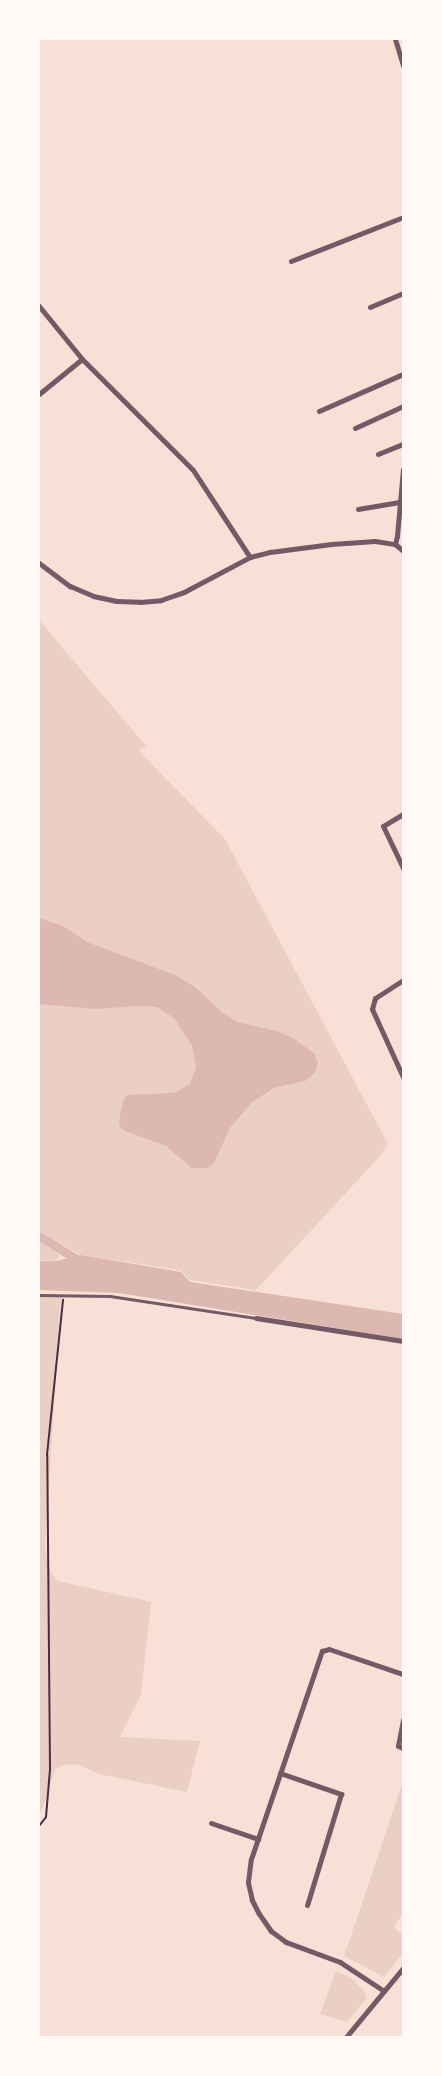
<!DOCTYPE html>
<style>
body{margin:0}
#map{position:relative;width:442px;height:2076px;overflow:hidden;background:#f7e1d7;font-family:Helvetica,sans-serif}
div>[style]{position:absolute}
.green>*{inset:0;background:#ebcfc5}
.water>*{inset:0;background:#dcb8b0}
.canal>*{height:9px;margin:-4.5px;padding:0 4.5px;transform-origin:4.5px;border-radius:4.5px;background:#dcb8b0}
.path>*{height:2px;margin:-1px;padding:0 1px;transform-origin:1px;border-radius:1px;background:#4a2c40}
.service>*{height:2.5px;margin:-1.25px;padding:0 1.25px;transform-origin:1.25px;border-radius:1.25px;background:#755966}
.minor>*{height:5px;margin:-2.5px;padding:0 2.5px;transform-origin:2.5px;border-radius:2.5px;background:#755966}
span{translate:-50% -50%;white-space:nowrap;text-align:center;line-height:1.15;-webkit-text-stroke:4.5px #fffaf5;paint-order:stroke}
.frame{position:absolute;inset:0;border:40px solid #fffaf5;pointer-events:none}
</style>
<div id="map">
<div class="green">
<i style="clip-path:polygon(39px 620px,146px 746px,139px 751px,225px 839px,388px 1144px,381px 1155px,256px 1290px,190px 1280px,180px 1270px,81px 1255px,39px 1231px)"></i>
<i style="clip-path:polygon(39px 1241px,59px 1254px,59px 1259px,52px 1261px,39px 1260px)"></i>
<i style="clip-path:polygon(39px 1296px,61px 1297px,45px 1548px,51px 1573px,58px 1581px,151px 1602px,141px 1695px,120px 1737px,200px 1741px,187px 1792px,99px 1774px,76px 1764px,63px 1765px,55px 1770px,43px 1807px,39px 1813px)"></i>
<i style="clip-path:polygon(402px 1784px,403px 1913px,394px 1927px,403px 1935px,403px 1953px,384px 1977px,344px 1956px)"></i>
<i style="clip-path:polygon(336px 1971px,350px 1977px,364px 1991px,367px 1998px,347px 2022px,320px 2014px)"></i>
</div>
<div class="water">
<i style="clip-path:polygon(39px 918px,63px 926px,87px 942px,175px 975px,195px 987px,223px 1013px,238px 1022px,277px 1031px,293px 1038px,315px 1054px,318px 1064px,315px 1072px,305px 1081px,274px 1088px,252px 1102px,230px 1128px,214px 1163px,207px 1168px,192px 1168px,166px 1146px,125px 1131px,120px 1127px,119px 1121px,123px 1101px,127px 1095px,174px 1093px,190px 1084px,196px 1067px,192px 1046px,174px 1018px,157px 1007px,139px 1006px,95px 1009px,39px 1004px)"></i>
<i style="clip-path:polygon(81px 1255px,181px 1272px,190px 1282px,403px 1314px,403px 1339px,119px 1293px,39px 1290px,39px 1261px,56px 1261px)"></i>
</div>
<div class="canal">
<i style="left:39px;top:1236px;width:52px;rotate:31.5deg"></i>
</div>
<div class="path">
<i style="left:39px;top:1826px;width:11px;rotate:-52deg"></i>
<i style="left:46px;top:1817px;width:48px;rotate:-85.2deg"></i>
<i style="left:50px;top:1769px;width:314px;rotate:-90.5deg"></i>
<i style="left:47px;top:1455px;width:156px;rotate:-84.1deg"></i>
</div>
<div class="service">
<i style="left:39px;top:1295px;width:71px;rotate:0.8deg"></i>
<i style="left:110px;top:1296px;width:148px;rotate:8.6deg"></i>
</div>
<div class="minor">
<i style="left:395px;top:39px;width:28px;rotate:73deg"></i>
<i style="left:291px;top:261px;width:120px;rotate:-21.4deg"></i>
<i style="left:39px;top:306px;width:68px;rotate:50.9deg"></i>
<i style="left:82px;top:359px;width:157px;rotate:45deg"></i>
<i style="left:193px;top:470px;width:104px;rotate:56.8deg"></i>
<i style="left:370px;top:307px;width:36px;rotate:-23deg"></i>
<i style="left:39px;top:394px;width:55px;rotate:-39.1deg"></i>
<i style="left:319px;top:411px;width:92px;rotate:-23.8deg"></i>
<i style="left:355px;top:428px;width:53px;rotate:-24.6deg"></i>
<i style="left:378px;top:454px;width:27px;rotate:-22deg"></i>
<i style="left:358px;top:509px;width:42px;rotate:-9.7deg"></i>
<i style="left:395px;top:544px;width:8px;rotate:-76deg"></i>
<i style="left:397px;top:536px;width:67px;rotate:-84.9deg"></i>
<i style="left:39px;top:563px;width:39px;rotate:37deg"></i>
<i style="left:70px;top:586px;width:25px;rotate:23deg"></i>
<i style="left:93px;top:596px;width:24px;rotate:12deg"></i>
<i style="left:116px;top:601px;width:24px;rotate:2deg"></i>
<i style="left:140px;top:602px;width:21px;rotate:-5deg"></i>
<i style="left:161px;top:600px;width:24px;rotate:-19deg"></i>
<i style="left:184px;top:592px;width:75px;rotate:-27.9deg"></i>
<i style="left:250px;top:557px;width:21px;rotate:-14deg"></i>
<i style="left:270px;top:552px;width:62px;rotate:-7.5deg"></i>
<i style="left:331px;top:544px;width:44px;rotate:-3.9deg"></i>
<i style="left:375px;top:541px;width:20px;rotate:9deg"></i>
<i style="left:395px;top:544px;width:11px;rotate:41deg"></i>
<i style="left:403px;top:814px;width:23px;rotate:149deg"></i>
<i style="left:383px;top:826px;width:47px;rotate:64.5deg"></i>
<i style="left:403px;top:980px;width:33px;rotate:147deg"></i>
<i style="left:375px;top:998px;width:11px;rotate:105deg"></i>
<i style="left:372px;top:1009px;width:75px;rotate:65.5deg"></i>
<i style="left:256px;top:1318px;width:149px;rotate:8.9deg"></i>
<i style="left:403px;top:1720px;width:26px;rotate:101deg"></i>
<i style="left:398px;top:1746px;width:5px;rotate:22deg"></i>
<i style="left:280px;top:1773px;width:65px;rotate:19deg"></i>
<i style="left:341px;top:1794px;width:116px;rotate:107deg"></i>
<i style="left:211px;top:1823px;width:50px;rotate:18.8deg"></i>
<i style="left:384px;top:1991px;width:53px;rotate:-146.6deg"></i>
<i style="left:340px;top:1962px;width:58px;rotate:-159.7deg"></i>
<i style="left:286px;top:1942px;width:19px;rotate:-144deg"></i>
<i style="left:271px;top:1931px;width:21px;rotate:-125deg"></i>
<i style="left:259px;top:1914px;width:16px;rotate:-117deg"></i>
<i style="left:252px;top:1900px;width:18px;rotate:-103deg"></i>
<i style="left:248px;top:1882px;width:23px;rotate:-83deg"></i>
<i style="left:251px;top:1859px;width:220px;rotate:-71.2deg"></i>
<i style="left:322px;top:1651px;width:7px;rotate:-16deg"></i>
<i style="left:329px;top:1649px;width:78px;rotate:18.7deg"></i>
<i style="left:346px;top:2037px;width:89px;rotate:-50.4deg"></i>
</div>
<div class="frame"></div>
</div>
